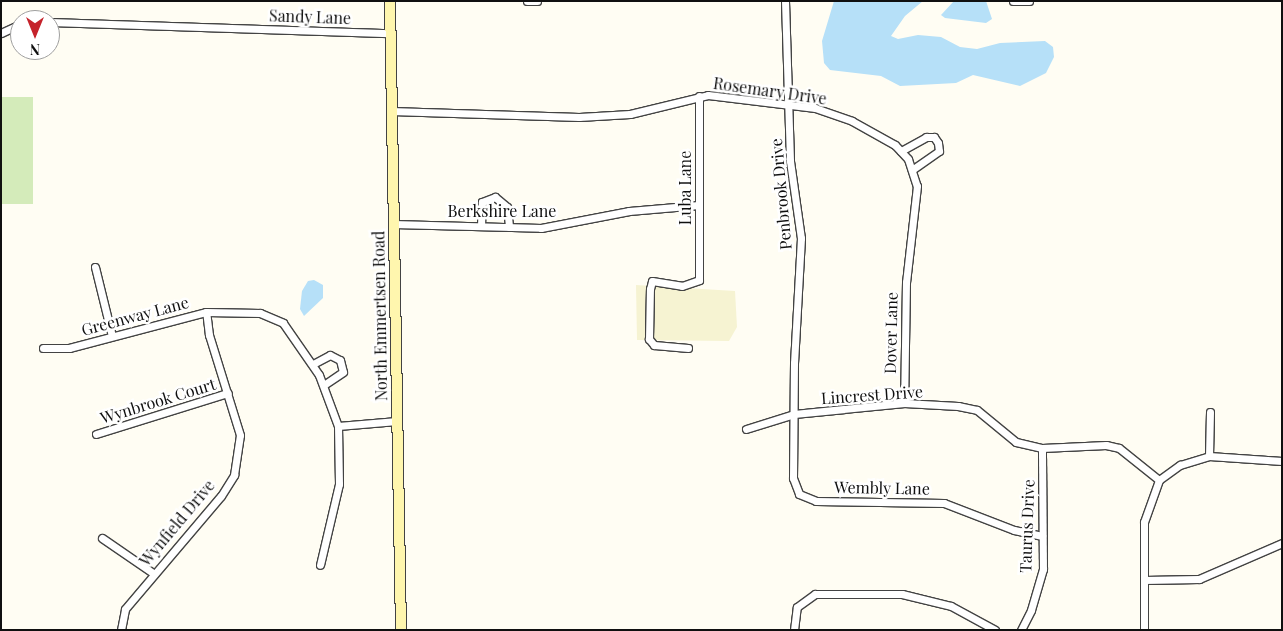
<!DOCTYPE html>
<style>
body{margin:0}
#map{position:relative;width:1283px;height:631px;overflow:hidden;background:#fffdf3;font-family:"Playfair Display",serif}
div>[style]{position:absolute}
.farmland>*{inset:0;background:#f6f3d2}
.green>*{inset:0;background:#d4ebba;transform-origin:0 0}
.water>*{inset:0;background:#b6e0f8}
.roads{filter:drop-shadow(1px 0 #434343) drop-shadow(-1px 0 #434343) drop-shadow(0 1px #434343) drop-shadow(0 -1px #434343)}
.street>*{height:7px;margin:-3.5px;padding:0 3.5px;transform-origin:3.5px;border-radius:3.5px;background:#fff}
.secondary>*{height:10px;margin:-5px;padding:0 5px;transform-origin:5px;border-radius:5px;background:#fff6ae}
span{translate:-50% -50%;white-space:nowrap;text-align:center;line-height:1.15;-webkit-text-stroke:5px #fff;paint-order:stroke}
.street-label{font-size:16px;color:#101010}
.frame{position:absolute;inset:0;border:2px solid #101010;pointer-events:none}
.north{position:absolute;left:10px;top:10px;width:50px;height:50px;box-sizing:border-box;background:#fff;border:1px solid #9f9f9f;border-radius:50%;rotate:180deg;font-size:14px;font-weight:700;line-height:20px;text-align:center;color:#101010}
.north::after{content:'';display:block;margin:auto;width:18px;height:22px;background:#c5232b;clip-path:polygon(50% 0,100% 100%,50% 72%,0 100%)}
</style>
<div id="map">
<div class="farmland">
<i style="clip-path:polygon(636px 285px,735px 291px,737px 327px,729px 341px,637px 340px)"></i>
</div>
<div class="green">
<i style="left:33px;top:97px;width:107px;height:34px;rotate:90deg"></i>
</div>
<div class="water">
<i style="clip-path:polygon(834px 1px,923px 1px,905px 16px,891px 36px,898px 39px,918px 35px,941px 37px,960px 47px,977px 49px,1000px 43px,1045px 41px,1053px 47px,1054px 57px,1046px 73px,1020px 86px,973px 75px,956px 83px,900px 86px,881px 76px,830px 70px,824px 63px,822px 41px)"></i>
<i style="clip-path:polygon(954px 1px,986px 1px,992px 19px,986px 23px,945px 18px,941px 15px)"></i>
<i style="clip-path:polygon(314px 280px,323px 285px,323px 298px,304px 316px,300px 309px,302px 291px,308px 281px)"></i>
</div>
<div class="roads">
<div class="street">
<i style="left:527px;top:1px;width:10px"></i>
<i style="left:785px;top:1px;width:160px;rotate:88.2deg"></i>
<i style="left:790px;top:161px;width:78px;rotate:81.9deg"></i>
<i style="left:801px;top:238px;width:125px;rotate:93.2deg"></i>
<i style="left:794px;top:363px;width:115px;rotate:90.5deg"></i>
<i style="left:793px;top:478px;width:17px;rotate:69deg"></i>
<i style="left:799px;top:494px;width:18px;rotate:22deg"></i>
<i style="left:816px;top:501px;width:128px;rotate:0.9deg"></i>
<i style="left:944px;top:503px;width:75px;rotate:21.1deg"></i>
<i style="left:1014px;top:530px;width:29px;rotate:12deg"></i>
<i style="left:1013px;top:1px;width:16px"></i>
<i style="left:50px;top:22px;width:340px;rotate:1.9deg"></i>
<i style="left:1px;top:33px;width:21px;rotate:-25deg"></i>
<i style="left:391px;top:111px;width:188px;rotate:1.8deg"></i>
<i style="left:579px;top:117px;width:51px;rotate:-3.4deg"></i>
<i style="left:630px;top:114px;width:80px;rotate:-13.7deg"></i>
<i style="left:708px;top:95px;width:108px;rotate:6.9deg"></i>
<i style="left:815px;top:108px;width:39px;rotate:19deg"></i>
<i style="left:852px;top:121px;width:49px;rotate:29.2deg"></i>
<i style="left:895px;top:145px;width:19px;rotate:47deg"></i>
<i style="left:908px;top:159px;width:28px;rotate:72deg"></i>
<i style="left:917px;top:186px;width:97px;rotate:96.5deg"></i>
<i style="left:906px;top:282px;width:121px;rotate:90.9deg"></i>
<i style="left:901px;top:151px;width:29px;rotate:-29deg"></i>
<i style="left:926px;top:137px;width:8px"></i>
<i style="left:934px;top:137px;width:7px;rotate:56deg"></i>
<i style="left:938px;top:143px;width:8px;rotate:83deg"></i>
<i style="left:939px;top:151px;width:33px;rotate:145deg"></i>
<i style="left:393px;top:224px;width:148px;rotate:1.5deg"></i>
<i style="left:541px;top:228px;width:90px;rotate:-10.9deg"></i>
<i style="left:629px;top:211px;width:70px;rotate:-4.9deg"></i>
<i style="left:481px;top:226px;width:24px;rotate:-88deg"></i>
<i style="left:482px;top:202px;width:14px;rotate:-21deg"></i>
<i style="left:495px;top:197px;width:16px;rotate:40deg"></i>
<i style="left:507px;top:207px;width:20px;rotate:84deg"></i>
<i style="left:95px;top:267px;width:71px;rotate:76.2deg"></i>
<i style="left:43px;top:348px;width:26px"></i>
<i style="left:69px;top:348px;width:142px;rotate:-14.7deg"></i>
<i style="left:206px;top:312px;width:54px;rotate:1.1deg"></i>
<i style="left:260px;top:313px;width:25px;rotate:23deg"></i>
<i style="left:283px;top:323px;width:63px;rotate:55.3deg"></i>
<i style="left:319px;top:375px;width:54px;rotate:69.6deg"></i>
<i style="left:338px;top:426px;width:58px;rotate:89deg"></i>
<i style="left:339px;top:484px;width:83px;rotate:103.2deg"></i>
<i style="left:688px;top:348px;width:34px;rotate:-175deg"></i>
<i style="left:654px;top:345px;width:8px;rotate:-130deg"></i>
<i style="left:649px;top:339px;width:50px;rotate:-88.9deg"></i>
<i style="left:650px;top:289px;width:8px;rotate:-76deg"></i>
<i style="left:652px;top:281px;width:30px;rotate:9deg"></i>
<i style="left:682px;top:286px;width:18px;rotate:-19deg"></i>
<i style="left:699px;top:280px;width:184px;rotate:-90deg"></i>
<i style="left:313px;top:364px;width:19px;rotate:-28deg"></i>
<i style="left:330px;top:355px;width:11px;rotate:27deg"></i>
<i style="left:340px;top:360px;width:12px;rotate:76deg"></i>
<i style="left:343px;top:372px;width:23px;rotate:146deg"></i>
<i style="left:338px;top:426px;width:59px;rotate:-4.8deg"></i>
<i style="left:746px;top:429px;width:50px;rotate:-17.4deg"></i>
<i style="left:794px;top:414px;width:111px;rotate:-5.7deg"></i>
<i style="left:904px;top:403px;width:54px;rotate:3.2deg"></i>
<i style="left:958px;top:406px;width:19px;rotate:12deg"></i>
<i style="left:977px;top:410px;width:50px;rotate:39.4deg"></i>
<i style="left:1016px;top:442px;width:27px;rotate:13deg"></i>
<i style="left:1042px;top:448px;width:64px;rotate:-2.7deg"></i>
<i style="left:1106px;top:445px;width:13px;rotate:13deg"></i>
<i style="left:1119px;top:448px;width:51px;rotate:38.7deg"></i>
<i style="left:96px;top:434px;width:138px;rotate:-17.3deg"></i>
<i style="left:1209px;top:456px;width:44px;rotate:-88.7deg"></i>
<i style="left:102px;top:538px;width:62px;rotate:34.5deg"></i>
<i style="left:1144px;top:580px;width:55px;rotate:-1deg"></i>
<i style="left:1199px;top:579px;width:90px;rotate:-23.4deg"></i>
<i style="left:121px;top:630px;width:21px;rotate:-79deg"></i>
<i style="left:125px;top:609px;width:148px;rotate:-49.7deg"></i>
<i style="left:221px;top:496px;width:25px;rotate:-58deg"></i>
<i style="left:234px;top:475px;width:40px;rotate:-81.5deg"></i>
<i style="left:240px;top:435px;width:105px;rotate:-107.2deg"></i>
<i style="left:209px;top:335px;width:23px;rotate:-97deg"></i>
<i style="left:794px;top:630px;width:23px;rotate:-83deg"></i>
<i style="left:797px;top:607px;width:22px;rotate:-36deg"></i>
<i style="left:815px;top:594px;width:87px"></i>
<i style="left:902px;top:594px;width:50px;rotate:13.8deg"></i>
<i style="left:951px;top:606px;width:50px;rotate:28.6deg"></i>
<i style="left:1021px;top:630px;width:22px;rotate:-63deg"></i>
<i style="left:1031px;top:610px;width:43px;rotate:-73.7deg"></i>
<i style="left:1043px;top:569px;width:121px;rotate:-90.5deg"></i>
<i style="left:1144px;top:630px;width:108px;rotate:-90deg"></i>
<i style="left:1144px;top:522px;width:45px;rotate:-70.3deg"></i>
<i style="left:1159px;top:480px;width:26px;rotate:-36deg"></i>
<i style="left:1180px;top:465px;width:30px;rotate:-17deg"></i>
<i style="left:1209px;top:456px;width:73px;rotate:3.9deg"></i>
</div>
<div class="secondary">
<i style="left:390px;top:1px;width:629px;rotate:89deg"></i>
</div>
</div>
<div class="street-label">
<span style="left:310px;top:17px;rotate:2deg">Sandy Lane</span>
<span style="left:770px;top:91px;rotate:8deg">Rosemary Drive</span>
<span style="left:685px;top:188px;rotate:-90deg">Luba Lane</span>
<span style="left:781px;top:194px;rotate:-95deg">Penbrook Drive</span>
<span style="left:502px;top:211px">Berkshire Lane</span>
<span style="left:135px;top:316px;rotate:-15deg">Greenway Lane</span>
<span style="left:380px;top:316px;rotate:-91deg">North Emmertsen Road</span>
<span style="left:891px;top:333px;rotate:-89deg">Dover Lane</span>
<span style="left:872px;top:395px;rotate:-4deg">Lincrest Drive</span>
<span style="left:158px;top:401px;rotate:-17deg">Wynbrook Court</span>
<span style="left:882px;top:488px;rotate:1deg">Wembly Lane</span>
<span style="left:177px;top:523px;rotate:-50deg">Wynfield Drive</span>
<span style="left:1027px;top:526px;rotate:-88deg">Taurus Drive</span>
</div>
<div class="frame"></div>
<div class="north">N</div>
</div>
